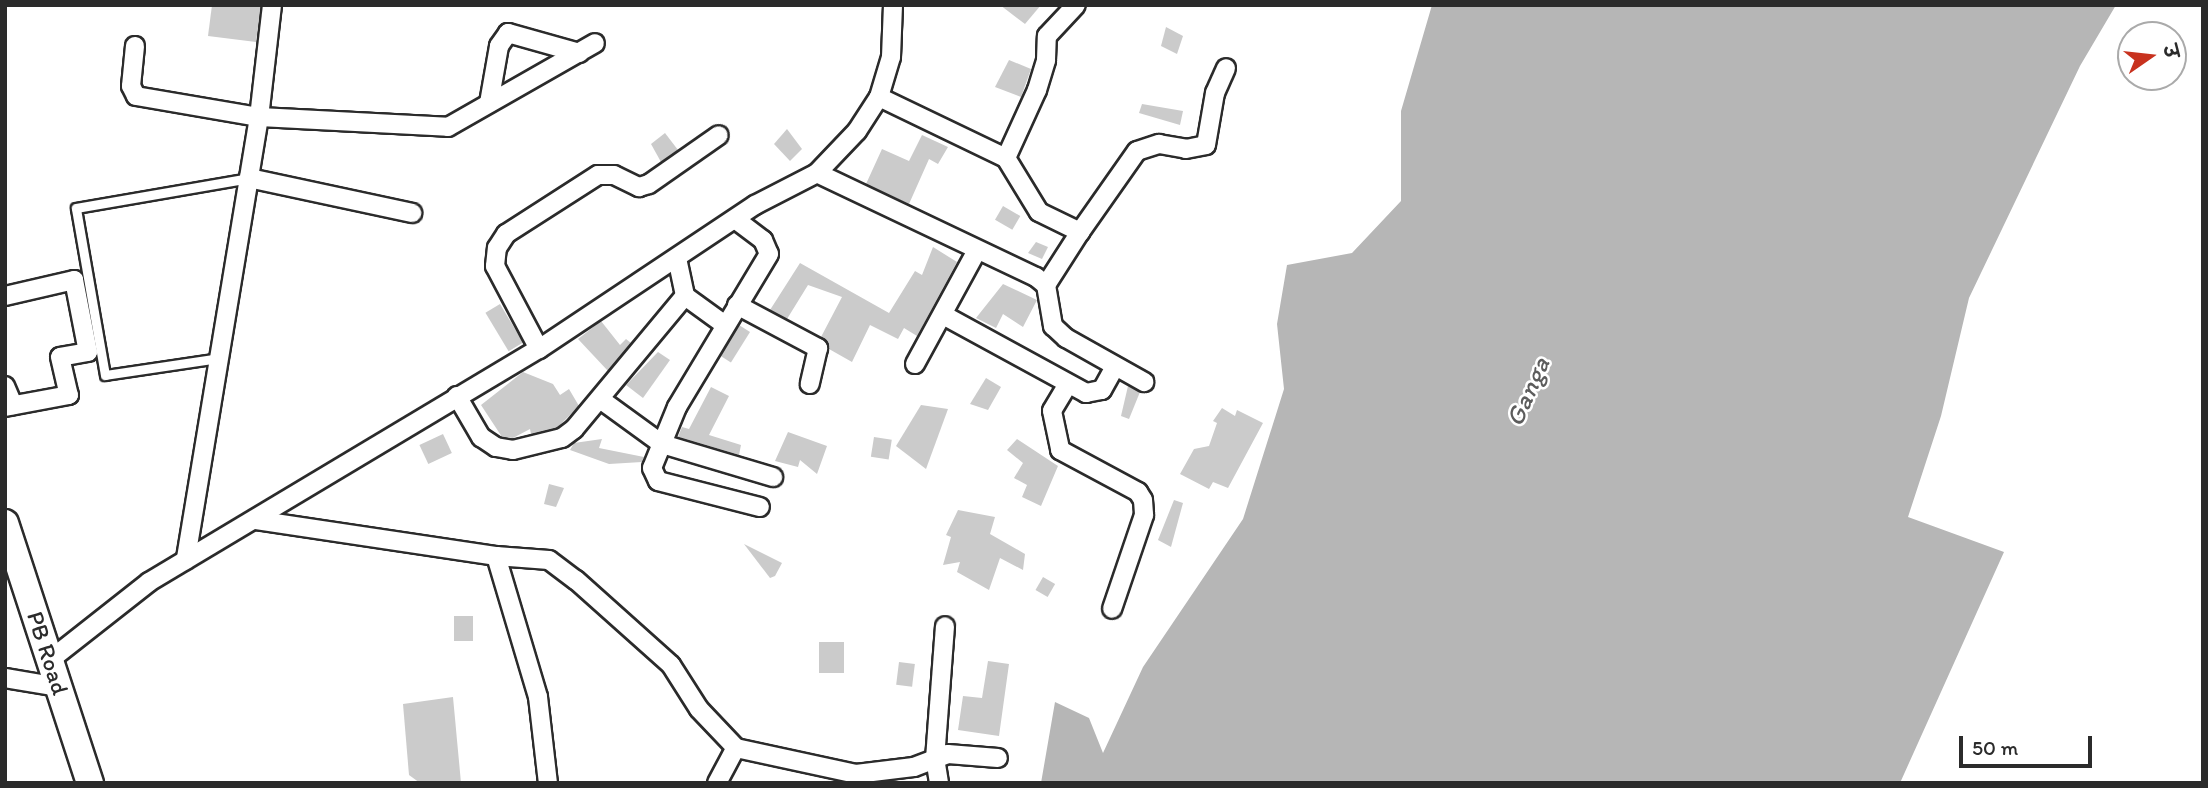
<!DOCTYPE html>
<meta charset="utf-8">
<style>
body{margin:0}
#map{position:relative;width:2208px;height:788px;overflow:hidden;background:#fff;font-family:Itim,"Playpen Sans Deva",sans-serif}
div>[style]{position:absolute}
.water>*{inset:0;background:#b6b6b6}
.building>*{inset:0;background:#cbcbcb;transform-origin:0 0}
.roads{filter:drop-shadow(2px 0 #2b2b2b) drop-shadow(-2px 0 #2b2b2b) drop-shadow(0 2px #2b2b2b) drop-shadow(0 -2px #2b2b2b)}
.lane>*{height:9px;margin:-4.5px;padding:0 4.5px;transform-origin:4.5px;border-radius:4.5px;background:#fff}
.street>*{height:18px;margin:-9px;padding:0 9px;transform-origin:9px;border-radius:9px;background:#fff}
.secondary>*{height:26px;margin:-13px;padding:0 13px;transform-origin:13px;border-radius:13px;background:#fff}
span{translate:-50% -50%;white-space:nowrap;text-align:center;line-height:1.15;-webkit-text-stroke:5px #fff;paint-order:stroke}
.street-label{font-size:24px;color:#2b2b2b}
.water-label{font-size:26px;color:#5c5c5c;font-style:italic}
.frame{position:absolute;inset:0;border:7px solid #2b2b2b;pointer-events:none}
.north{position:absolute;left:2117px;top:21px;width:70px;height:70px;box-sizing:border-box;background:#fff;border:2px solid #aaa;border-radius:50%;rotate:76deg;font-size:19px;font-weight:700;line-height:28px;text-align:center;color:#2b2b2b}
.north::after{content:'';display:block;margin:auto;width:24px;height:32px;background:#c8321e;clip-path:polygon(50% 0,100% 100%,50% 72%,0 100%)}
.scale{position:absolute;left:1959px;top:736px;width:133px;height:32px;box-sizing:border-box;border:4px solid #2b2b2b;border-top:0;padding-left:9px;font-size:21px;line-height:24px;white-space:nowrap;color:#2b2b2b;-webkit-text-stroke:5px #fff;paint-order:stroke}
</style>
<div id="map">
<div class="water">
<i style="clip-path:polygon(1432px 5px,2116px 5px,2080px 66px,1969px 298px,1941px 416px,1908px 517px,2004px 552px,1900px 783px,1041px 783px,1055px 702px,1089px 718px,1103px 753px,1143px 667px,1243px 519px,1284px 389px,1277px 324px,1287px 265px,1352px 253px,1401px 201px,1401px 111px)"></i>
</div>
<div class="building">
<i style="clip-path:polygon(212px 5px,261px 5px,256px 42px,208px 36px)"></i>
<i style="clip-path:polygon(1000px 5px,1041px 5px,1025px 24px)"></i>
<i style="clip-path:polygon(1166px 27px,1183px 36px,1177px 54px,1161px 46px)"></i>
<i style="clip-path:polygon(1009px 60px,1031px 69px,1021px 97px,995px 87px)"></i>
<i style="clip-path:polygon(1142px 104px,1183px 111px,1180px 125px,1139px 113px)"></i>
<i style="clip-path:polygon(787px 129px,802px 149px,790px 161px,774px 144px)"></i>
<i style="clip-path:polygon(665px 133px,678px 150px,661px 162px,651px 144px)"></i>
<i style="clip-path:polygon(922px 135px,948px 147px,938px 164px,929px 159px,909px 204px,866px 184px,882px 149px,909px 161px)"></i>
<i style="left:1003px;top:206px;width:20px;height:16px;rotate:30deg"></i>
<i style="clip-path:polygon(1036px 242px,1048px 247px,1042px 259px,1028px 253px)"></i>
<i style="clip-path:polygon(933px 247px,957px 262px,917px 336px,904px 328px,898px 339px,870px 325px,852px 362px,829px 349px,821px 337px,842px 297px,808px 285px,787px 319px,770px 310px,800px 263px,889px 313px,915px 271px,922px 275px)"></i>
<i style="clip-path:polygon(1003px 284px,1037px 300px,1023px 327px,1003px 314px,996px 328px,976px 318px)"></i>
<i style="left:500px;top:304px;width:45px;height:17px;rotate:59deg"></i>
<i style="clip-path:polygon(601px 321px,620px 345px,626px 339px,631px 343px,608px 371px,578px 339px)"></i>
<i style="left:739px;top:325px;width:13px;height:36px;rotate:32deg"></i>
<i style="clip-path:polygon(658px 352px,670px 360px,643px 398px,626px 385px)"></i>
<i style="clip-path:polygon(523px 372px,553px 384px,560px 395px,569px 389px,579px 406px,557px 428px,531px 434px,530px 429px,513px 438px,502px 437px,481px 405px)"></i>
<i style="clip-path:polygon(986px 378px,1001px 387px,988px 410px,970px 404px)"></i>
<i style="clip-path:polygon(1128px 386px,1140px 392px,1129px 419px,1121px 416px)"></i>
<i style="clip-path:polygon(711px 387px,729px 396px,709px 435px,741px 445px,739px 455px,678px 437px,682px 427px,689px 429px)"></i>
<i style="clip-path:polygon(921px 405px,948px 409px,926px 469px,896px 446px)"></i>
<i style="clip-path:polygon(1222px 408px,1235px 416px,1237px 410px,1263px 423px,1228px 488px,1213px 482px,1209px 489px,1180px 474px,1194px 449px,1209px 446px,1217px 423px,1213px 421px)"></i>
<i style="clip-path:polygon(788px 432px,827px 446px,817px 474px,800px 460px,798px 467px,775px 461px)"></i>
<i style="left:443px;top:434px;width:21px;height:26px;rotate:65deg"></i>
<i style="left:874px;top:437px;width:18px;height:20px;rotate:9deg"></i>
<i style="clip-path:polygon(602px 439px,599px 448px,644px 457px,642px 462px,609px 464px,570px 450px,574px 443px)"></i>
<i style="clip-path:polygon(1017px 439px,1058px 466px,1041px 506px,1022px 497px,1027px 485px,1014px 478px,1023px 463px,1007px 450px)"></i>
<i style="clip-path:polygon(549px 484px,564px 488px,556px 507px,544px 504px)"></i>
<i style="clip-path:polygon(1174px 500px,1183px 503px,1171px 547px,1158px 540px)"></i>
<i style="clip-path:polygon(958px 510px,995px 517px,990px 534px,1025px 554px,1023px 570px,1000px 558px,989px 590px,957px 572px,960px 562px,943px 565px,951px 537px,946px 535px)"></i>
<i style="clip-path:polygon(744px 544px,782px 563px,775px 576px,770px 578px)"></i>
<i style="left:1043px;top:577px;width:14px;height:15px;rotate:30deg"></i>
<i style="left:454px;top:616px;width:19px;height:25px"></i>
<i style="left:819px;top:642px;width:25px;height:31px"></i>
<i style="clip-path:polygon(988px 661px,1009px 664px,999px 736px,958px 730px,963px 696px,982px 698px)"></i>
<i style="left:899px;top:662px;width:16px;height:23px;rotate:7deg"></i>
<i style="clip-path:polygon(453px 697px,461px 783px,420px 783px,409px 775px,403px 704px)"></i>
</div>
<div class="roads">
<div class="lane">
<i style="left:219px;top:358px;width:115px;rotate:171.5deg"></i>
<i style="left:105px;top:375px;width:169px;rotate:-99.9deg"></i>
<i style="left:76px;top:208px;width:176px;rotate:-9.8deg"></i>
</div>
<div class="street">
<i style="left:272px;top:5px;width:113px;rotate:96.6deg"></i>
<i style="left:259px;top:117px;width:189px;rotate:3deg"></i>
<i style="left:448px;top:127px;width:169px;rotate:-29.7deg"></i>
<i style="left:135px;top:46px;width:40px;rotate:95.7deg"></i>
<i style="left:131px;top:86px;width:11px;rotate:63deg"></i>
<i style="left:136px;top:96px;width:125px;rotate:9.7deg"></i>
<i style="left:259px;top:117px;width:449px;rotate:99.4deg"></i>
<i style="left:879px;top:97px;width:141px;rotate:25.7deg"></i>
<i style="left:1006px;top:158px;width:63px;rotate:58.6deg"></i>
<i style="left:1039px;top:212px;width:46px;rotate:26deg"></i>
<i style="left:1080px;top:232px;width:63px;rotate:122.7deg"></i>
<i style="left:489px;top:103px;width:58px;rotate:-80deg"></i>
<i style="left:499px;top:46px;width:16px;rotate:-55deg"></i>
<i style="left:508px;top:33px;width:74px;rotate:15.7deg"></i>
<i style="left:1006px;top:158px;width:75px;rotate:-65.5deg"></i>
<i style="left:1037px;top:90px;width:31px;rotate:-73deg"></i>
<i style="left:1046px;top:60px;width:24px;rotate:-88deg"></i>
<i style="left:1047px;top:36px;width:42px;rotate:-46.9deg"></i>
<i style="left:817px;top:173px;width:242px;rotate:25.4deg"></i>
<i style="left:1036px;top:277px;width:13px;rotate:39deg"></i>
<i style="left:1046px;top:285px;width:42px;rotate:80.3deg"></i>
<i style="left:1053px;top:326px;width:18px;rotate:43deg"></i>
<i style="left:1066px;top:338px;width:90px;rotate:29.4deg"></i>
<i style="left:249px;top:178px;width:167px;rotate:12.1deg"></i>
<i style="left:735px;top:219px;width:35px;rotate:37deg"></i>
<i style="left:763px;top:240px;width:15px;rotate:67deg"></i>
<i style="left:769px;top:254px;width:179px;rotate:121deg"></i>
<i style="left:677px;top:407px;width:66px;rotate:112.3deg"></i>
<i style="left:652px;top:468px;width:14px;rotate:65deg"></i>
<i style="left:658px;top:481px;width:105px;rotate:14.3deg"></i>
<i style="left:1080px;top:232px;width:99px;rotate:-54.9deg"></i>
<i style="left:1137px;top:151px;width:23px;rotate:-18deg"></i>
<i style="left:1159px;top:144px;width:27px;rotate:10deg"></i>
<i style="left:1186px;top:149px;width:20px;rotate:-11deg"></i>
<i style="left:1206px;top:145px;width:53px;rotate:-80.2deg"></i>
<i style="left:1215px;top:93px;width:27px;rotate:-66deg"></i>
<i style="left:677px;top:258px;width:39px;rotate:78deg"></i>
<i style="left:685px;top:296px;width:49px;rotate:35.9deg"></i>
<i style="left:5px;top:296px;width:71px;rotate:-13.1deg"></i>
<i style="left:74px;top:280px;width:73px;rotate:79deg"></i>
<i style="left:88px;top:352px;width:28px;rotate:170deg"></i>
<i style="left:60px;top:357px;width:39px;rotate:77deg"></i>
<i style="left:69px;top:395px;width:65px;rotate:169.4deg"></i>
<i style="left:737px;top:305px;width:92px;rotate:28deg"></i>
<i style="left:818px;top:348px;width:37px;rotate:103deg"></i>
<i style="left:945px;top:316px;width:161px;rotate:28.6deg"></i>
<i style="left:1086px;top:393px;width:16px;rotate:-11deg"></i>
<i style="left:1102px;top:390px;width:25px;rotate:-61deg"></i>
<i style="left:539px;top:349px;width:94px;rotate:-117.9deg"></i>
<i style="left:495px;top:266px;width:18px;rotate:-84deg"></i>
<i style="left:497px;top:248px;width:17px;rotate:-57deg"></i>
<i style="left:506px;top:234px;width:109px;rotate:-32.7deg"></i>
<i style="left:598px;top:175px;width:16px"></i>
<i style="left:614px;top:175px;width:28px;rotate:26deg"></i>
<i style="left:639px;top:187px;width:10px;rotate:-17deg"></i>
<i style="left:649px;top:184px;width:85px;rotate:-35deg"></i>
<i style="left:915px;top:364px;width:128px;rotate:-61.4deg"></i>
<i style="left:1068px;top:384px;width:31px;rotate:121deg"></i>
<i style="left:1052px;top:411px;width:40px;rotate:78deg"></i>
<i style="left:1060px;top:450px;width:89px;rotate:28.3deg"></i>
<i style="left:1138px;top:492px;width:9px;rotate:58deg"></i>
<i style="left:1143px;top:500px;width:15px;rotate:86deg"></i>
<i style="left:1144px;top:515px;width:99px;rotate:108.8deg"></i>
<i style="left:5px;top:386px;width:21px;rotate:67deg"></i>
<i style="left:457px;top:396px;width:48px;rotate:59.7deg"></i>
<i style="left:481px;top:437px;width:18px;rotate:34deg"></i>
<i style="left:496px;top:447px;width:17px;rotate:10deg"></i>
<i style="left:513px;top:450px;width:50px;rotate:-13.8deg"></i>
<i style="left:562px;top:438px;width:15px;rotate:-37deg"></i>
<i style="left:574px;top:429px;width:173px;rotate:-50.2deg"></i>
<i style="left:600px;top:399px;width:77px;rotate:36deg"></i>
<i style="left:662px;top:444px;width:116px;rotate:16.6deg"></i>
<i style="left:255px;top:520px;width:244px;rotate:8.5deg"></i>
<i style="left:496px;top:556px;width:147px;rotate:73.4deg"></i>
<i style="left:538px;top:697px;width:87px;rotate:83.4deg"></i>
<i style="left:496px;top:556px;width:53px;rotate:4.3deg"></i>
<i style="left:549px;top:560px;width:34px;rotate:37deg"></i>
<i style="left:576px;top:580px;width:127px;rotate:41.8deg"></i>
<i style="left:671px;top:665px;width:52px;rotate:57.5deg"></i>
<i style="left:699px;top:709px;width:54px;rotate:46.5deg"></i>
<i style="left:736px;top:748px;width:123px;rotate:12.2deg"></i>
<i style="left:856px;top:774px;width:58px;rotate:-6.9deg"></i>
<i style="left:914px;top:767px;width:36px;rotate:-21deg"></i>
<i style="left:948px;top:754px;width:50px;rotate:4.6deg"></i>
<i style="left:50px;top:660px;width:126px;rotate:-38.2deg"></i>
<i style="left:149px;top:582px;width:454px;rotate:-30.9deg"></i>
<i style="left:539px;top:349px;width:260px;rotate:-33.7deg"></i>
<i style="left:755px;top:205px;width:70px;rotate:-27.3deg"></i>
<i style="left:817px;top:173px;width:58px;rotate:-46.4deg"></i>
<i style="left:857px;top:131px;width:40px;rotate:-57.1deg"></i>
<i style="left:879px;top:97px;width:42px;rotate:-73.3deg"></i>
<i style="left:891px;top:57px;width:52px;rotate:-87.8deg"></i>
<i style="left:5px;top:678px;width:55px;rotate:9.5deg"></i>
<i style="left:717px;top:783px;width:40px;rotate:-62deg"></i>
<i style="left:939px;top:783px;width:24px;rotate:-99deg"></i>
<i style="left:935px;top:759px;width:133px;rotate:-85.7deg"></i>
</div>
<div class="secondary">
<i style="left:5px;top:523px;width:274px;rotate:71.9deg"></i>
</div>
</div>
<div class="street-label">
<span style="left:48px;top:653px;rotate:72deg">PB Road</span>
</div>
<div class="water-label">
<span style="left:1528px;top:392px;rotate:-66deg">Ganga</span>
</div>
<div class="frame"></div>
<div class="north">उ</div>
<div class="scale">50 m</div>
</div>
